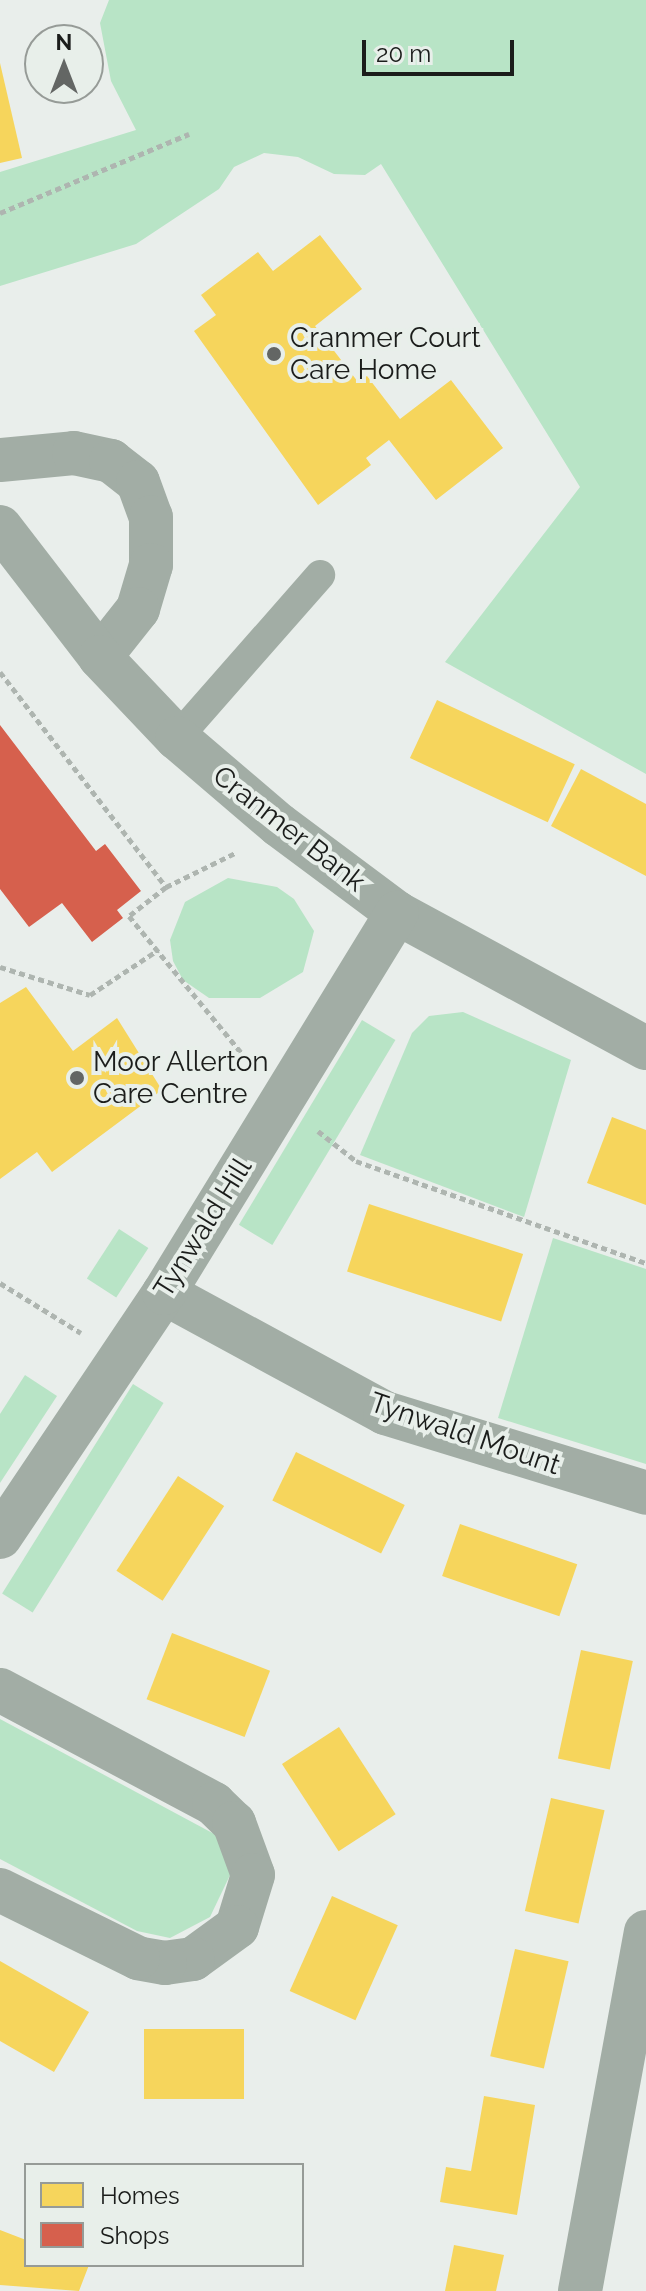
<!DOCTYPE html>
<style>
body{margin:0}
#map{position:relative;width:646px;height:2291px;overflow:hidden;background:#e9eeeb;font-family:Raleway,sans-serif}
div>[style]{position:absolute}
.green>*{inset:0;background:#b8e4c6;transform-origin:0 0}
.homes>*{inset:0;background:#f6d55c;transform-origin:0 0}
.shops>*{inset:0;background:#d6604d}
.path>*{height:5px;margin-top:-2.5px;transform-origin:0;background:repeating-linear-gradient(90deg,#aeb5b0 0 6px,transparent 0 10px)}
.service>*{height:30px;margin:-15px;padding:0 15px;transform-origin:15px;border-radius:15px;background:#a2ada5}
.minor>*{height:44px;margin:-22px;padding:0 22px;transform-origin:22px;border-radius:22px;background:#a2ada5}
.dots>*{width:22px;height:22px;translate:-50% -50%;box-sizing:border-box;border:4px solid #e8efea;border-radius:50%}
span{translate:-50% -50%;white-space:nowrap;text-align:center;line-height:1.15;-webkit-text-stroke:8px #e8efea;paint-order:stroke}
.poi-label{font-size:28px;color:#1b1d1b}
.left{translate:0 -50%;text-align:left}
.street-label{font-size:28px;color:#1b1d1b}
.legend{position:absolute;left:24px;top:2163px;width:280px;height:104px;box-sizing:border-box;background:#e8efea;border:2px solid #969b97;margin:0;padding:10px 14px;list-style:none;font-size:24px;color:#1b1d1b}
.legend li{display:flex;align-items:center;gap:16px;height:40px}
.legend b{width:40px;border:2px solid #969b97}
.north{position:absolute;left:24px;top:24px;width:80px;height:80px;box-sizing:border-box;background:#e8efea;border:2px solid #969b97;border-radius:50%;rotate:0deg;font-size:22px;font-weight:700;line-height:32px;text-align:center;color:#1b1d1b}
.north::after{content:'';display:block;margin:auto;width:28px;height:36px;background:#636664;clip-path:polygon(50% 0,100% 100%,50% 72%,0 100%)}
.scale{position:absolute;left:362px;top:40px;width:152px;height:36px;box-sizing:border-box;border:4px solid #1b1d1b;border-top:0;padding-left:10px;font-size:24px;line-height:28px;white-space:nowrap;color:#1b1d1b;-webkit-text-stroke:6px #e8efea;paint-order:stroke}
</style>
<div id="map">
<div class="green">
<i style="clip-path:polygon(109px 0,646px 0,646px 774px,445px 662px,580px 487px,381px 164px,365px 175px,334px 174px,298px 157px,264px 153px,234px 167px,219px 189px,136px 244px,0 286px,0 172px,136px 130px,111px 81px,100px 23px)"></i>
<i style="clip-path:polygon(228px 878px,277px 887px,294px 899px,314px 931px,303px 972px,260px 998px,209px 998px,183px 980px,173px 961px,170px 940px,185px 902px)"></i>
<i style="clip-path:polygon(463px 1012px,571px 1060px,524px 1217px,360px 1155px,412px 1033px,429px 1016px)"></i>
<i style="left:362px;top:1020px;width:39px;height:239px;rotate:31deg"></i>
<i style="left:119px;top:1229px;width:35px;height:59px;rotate:33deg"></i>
<i style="clip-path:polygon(553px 1238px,646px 1269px,646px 1464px,498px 1418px)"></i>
<i style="clip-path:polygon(25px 1375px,57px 1396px,0 1483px,0 1414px)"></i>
<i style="left:133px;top:1384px;width:36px;height:247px;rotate:32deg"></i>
<i style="clip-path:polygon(0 1719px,218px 1836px,231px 1873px,210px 1917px,170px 1938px,137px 1931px,0 1859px)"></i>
</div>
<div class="homes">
<i style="clip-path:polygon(0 63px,22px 158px,0 163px)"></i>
<i style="clip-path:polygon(320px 235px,362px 289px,315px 326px,358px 382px,367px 376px,400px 419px,451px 380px,503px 448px,436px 500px,389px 440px,366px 458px,371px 465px,318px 505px,194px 331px,216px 315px,201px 295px,258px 252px,273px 271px)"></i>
<i style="left:437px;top:700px;width:152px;height:64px;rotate:25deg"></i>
<i style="clip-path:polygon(581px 769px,646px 804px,646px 876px,551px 826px)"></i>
<i style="clip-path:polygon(26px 987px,73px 1051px,117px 1018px,162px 1090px,52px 1172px,37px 1152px,0 1179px,0 1003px)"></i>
<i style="clip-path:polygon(612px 1117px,646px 1130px,646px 1205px,587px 1183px)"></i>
<i style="left:369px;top:1204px;width:162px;height:71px;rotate:18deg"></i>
<i style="left:296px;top:1452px;width:121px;height:54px;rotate:26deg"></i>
<i style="left:178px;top:1476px;width:55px;height:113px;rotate:33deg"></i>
<i style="left:460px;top:1524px;width:124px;height:55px;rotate:19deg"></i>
<i style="left:172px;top:1633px;width:105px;height:71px;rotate:21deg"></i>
<i style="left:581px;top:1650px;width:53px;height:111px;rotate:12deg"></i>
<i style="left:339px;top:1727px;width:104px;height:68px;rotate:57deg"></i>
<i style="left:551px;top:1798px;width:55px;height:116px;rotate:13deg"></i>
<i style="left:332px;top:1896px;width:72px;height:104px;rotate:24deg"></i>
<i style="left:515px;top:1949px;width:55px;height:110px;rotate:13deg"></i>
<i style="clip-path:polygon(0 1961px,89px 2012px,54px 2072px,0 2041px)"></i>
<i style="left:144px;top:2029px;width:100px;height:70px"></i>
<i style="clip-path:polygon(484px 2096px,535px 2105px,517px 2215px,440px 2202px,446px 2167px,471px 2171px)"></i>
<i style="clip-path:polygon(0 2230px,26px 2240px,26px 2265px,89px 2265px,79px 2291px,0 2285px)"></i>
<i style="clip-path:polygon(454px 2245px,504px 2255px,496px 2291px,445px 2291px)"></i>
</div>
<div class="shops">
<i style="clip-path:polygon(0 725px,96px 851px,105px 844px,141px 891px,117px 910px,123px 918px,92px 942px,62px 903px,29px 927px,0 889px)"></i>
</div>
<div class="path">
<i style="left:0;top:213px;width:205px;rotate:-22.7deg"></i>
<i style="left:0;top:672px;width:272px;rotate:52.3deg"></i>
<i style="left:166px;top:887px;width:47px;rotate:141.9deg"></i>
<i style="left:129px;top:916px;width:189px;rotate:50.6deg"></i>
<i style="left:166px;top:887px;width:79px;rotate:-26.2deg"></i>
<i style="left:0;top:967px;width:94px;rotate:17.3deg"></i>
<i style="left:90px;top:995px;width:82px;rotate:-33.5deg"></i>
<i style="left:318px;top:1131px;width:48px;rotate:38.3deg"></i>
<i style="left:356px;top:1161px;width:307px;rotate:19.4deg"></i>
<i style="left:0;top:1283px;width:95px;rotate:31.7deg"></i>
</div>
<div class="service">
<i style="left:177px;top:738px;width:217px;rotate:-48.7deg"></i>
</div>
<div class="minor">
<i style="left:0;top:460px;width:74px;rotate:-5.4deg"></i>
<i style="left:74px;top:453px;width:38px;rotate:12deg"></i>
<i style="left:111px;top:461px;width:34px;rotate:38deg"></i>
<i style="left:138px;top:482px;width:37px;rotate:70deg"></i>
<i style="left:151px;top:517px;width:48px;rotate:90deg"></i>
<i style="left:151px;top:565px;width:46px;rotate:106.5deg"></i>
<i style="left:138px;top:609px;width:61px;rotate:128.4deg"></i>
<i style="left:0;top:527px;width:164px;rotate:52.4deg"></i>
<i style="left:100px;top:657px;width:112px;rotate:46.5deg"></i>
<i style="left:177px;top:738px;width:134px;rotate:40.5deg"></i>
<i style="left:279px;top:825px;width:147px;rotate:36.7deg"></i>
<i style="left:397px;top:913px;width:283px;rotate:28.5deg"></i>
<i style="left:164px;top:1293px;width:251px;rotate:28.5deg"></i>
<i style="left:385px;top:1413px;width:273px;rotate:17deg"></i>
<i style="left:0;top:1537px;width:294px;rotate:-56.1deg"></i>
<i style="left:164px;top:1293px;width:446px;rotate:-58.5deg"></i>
<i style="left:0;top:1690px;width:242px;rotate:28deg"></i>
<i style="left:214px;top:1804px;width:28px;rotate:44deg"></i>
<i style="left:234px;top:1823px;width:55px;rotate:69.9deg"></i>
<i style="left:253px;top:1875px;width:54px;rotate:107.1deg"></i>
<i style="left:237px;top:1927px;width:54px;rotate:144deg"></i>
<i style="left:193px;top:1959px;width:28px;rotate:172deg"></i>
<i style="left:165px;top:1963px;width:27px;rotate:-170deg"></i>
<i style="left:138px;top:1958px;width:154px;rotate:-153.8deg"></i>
<i style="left:580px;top:2291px;width:365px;rotate:-79.6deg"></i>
</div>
<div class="dots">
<i style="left:274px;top:354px;background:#636664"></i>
<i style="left:77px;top:1078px;background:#636664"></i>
</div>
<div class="poi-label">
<span class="left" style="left:290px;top:354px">Cranmer Court<br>Care Home</span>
<span class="left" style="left:93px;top:1078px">Moor Allerton<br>Care Centre</span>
</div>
<div class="street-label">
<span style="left:289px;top:829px;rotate:38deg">Cranmer Bank</span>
<span style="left:203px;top:1228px;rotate:-58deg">Tynwald Hill</span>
<span style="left:465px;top:1434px;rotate:19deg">Tynwald Mount</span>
</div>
<ul class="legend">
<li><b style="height:22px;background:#f6d55c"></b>Homes</li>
<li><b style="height:22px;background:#d6604d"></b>Shops</li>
</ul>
<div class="north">N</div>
<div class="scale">20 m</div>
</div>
